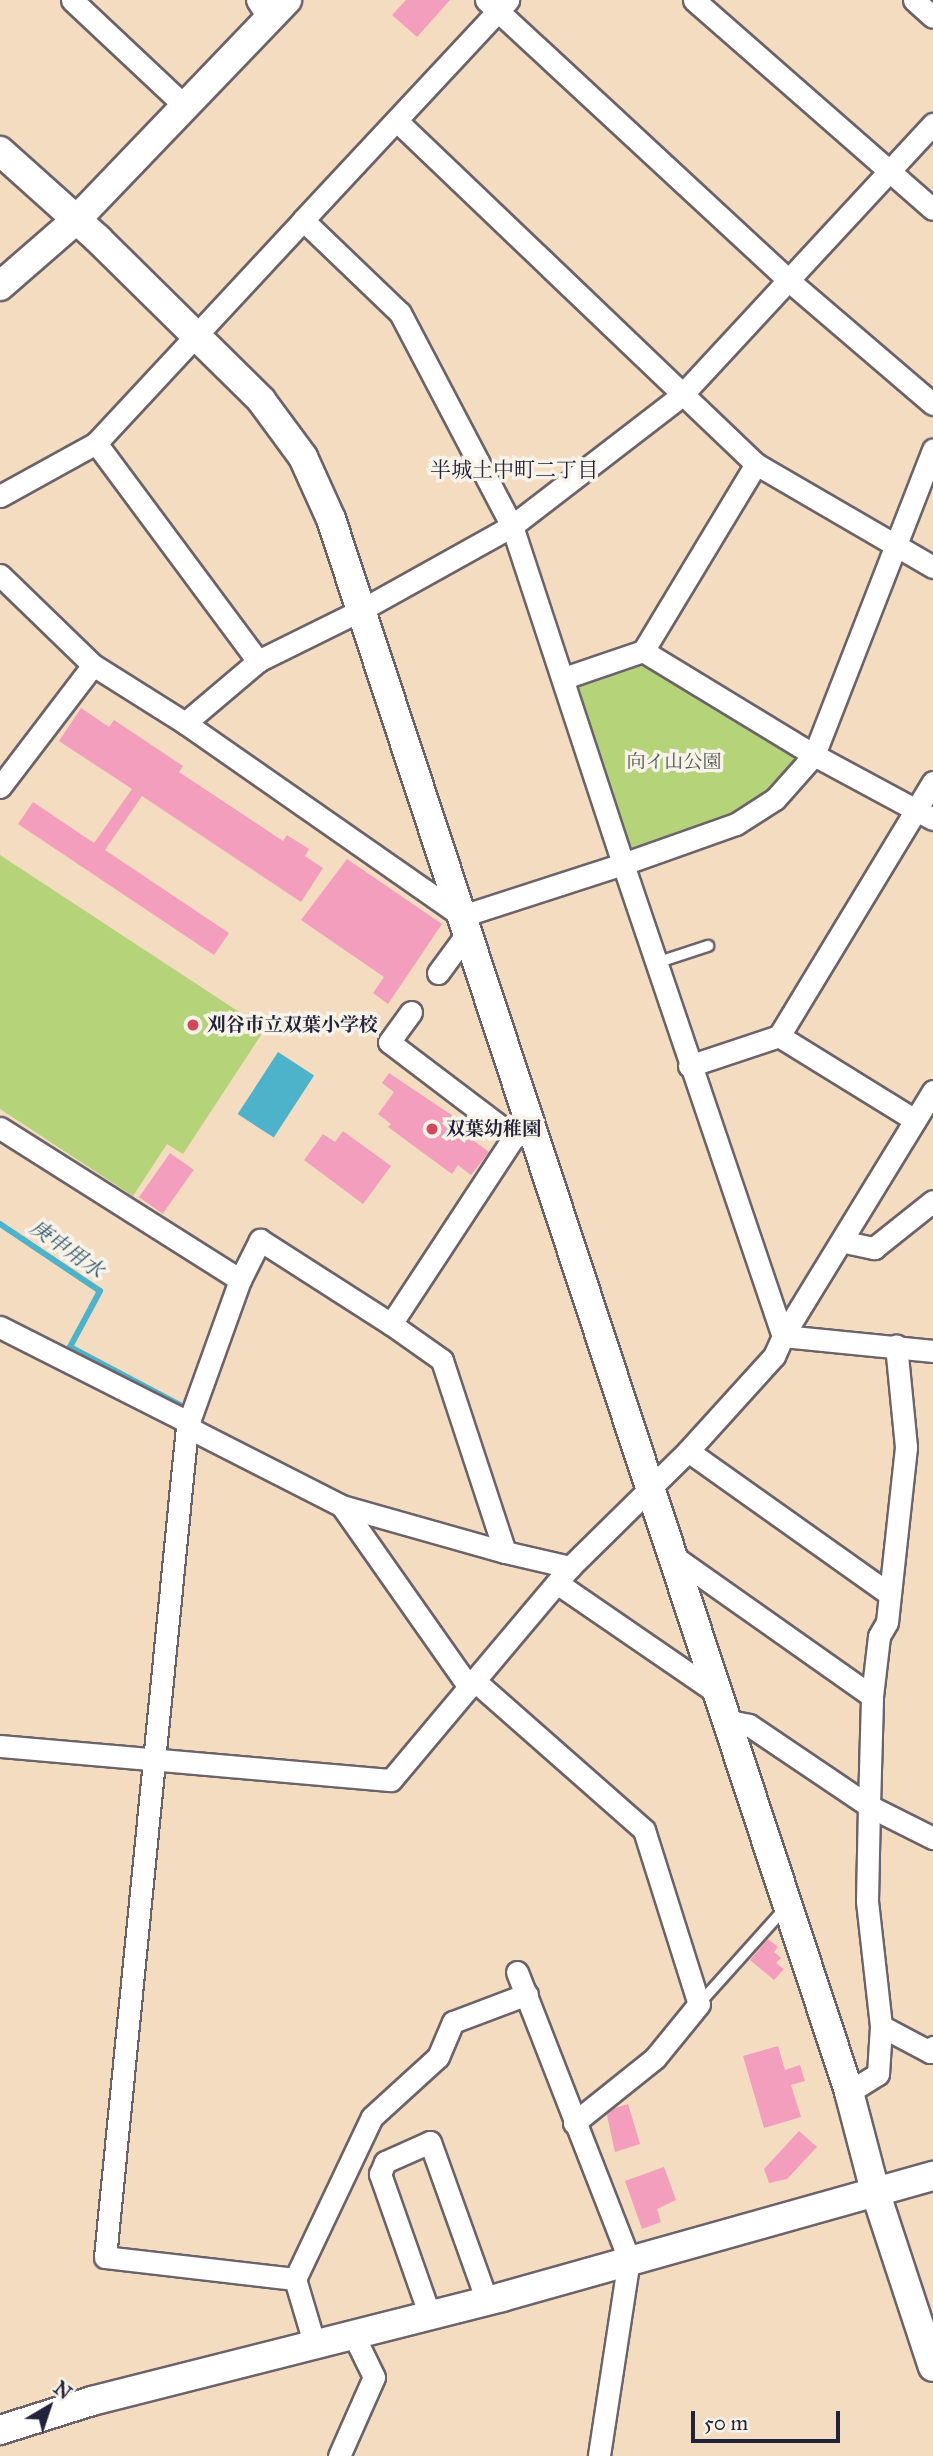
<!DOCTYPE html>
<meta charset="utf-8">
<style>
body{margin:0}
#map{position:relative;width:933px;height:2456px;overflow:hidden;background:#f3dcc0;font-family:"IM FELL Great Primer","Noto Serif JP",serif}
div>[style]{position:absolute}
.green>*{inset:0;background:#b5d379}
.water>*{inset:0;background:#4cb3cb;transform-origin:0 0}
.stream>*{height:6px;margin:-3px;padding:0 3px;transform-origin:3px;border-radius:3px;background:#4cb3cb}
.building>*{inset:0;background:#f49ebe;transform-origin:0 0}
.roads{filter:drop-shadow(2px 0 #6b636a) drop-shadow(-2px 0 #6b636a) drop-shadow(0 2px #6b636a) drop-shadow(0 -2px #6b636a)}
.service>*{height:10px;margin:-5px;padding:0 5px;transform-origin:5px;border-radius:5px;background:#fff}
.minor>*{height:21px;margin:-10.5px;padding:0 10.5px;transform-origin:10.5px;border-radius:10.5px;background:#fff}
.tertiary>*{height:28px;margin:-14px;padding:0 14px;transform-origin:14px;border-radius:14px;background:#fff}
.dots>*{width:19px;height:19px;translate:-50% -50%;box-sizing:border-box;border:4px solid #f7f3e8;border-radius:50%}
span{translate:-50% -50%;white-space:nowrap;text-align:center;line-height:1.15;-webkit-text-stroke:7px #f7f3e8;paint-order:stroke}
.park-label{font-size:19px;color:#4e574e}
.poi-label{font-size:19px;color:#22223b;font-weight:700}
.left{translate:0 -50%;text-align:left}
.neighbourhood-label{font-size:21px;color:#22223b}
.water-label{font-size:21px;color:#31556d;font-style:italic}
.north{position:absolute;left:14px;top:2372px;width:70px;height:70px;-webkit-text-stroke:5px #f7f3e8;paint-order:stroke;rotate:39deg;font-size:19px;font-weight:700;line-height:28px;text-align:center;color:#22223b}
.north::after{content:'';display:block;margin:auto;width:24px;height:32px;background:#22223b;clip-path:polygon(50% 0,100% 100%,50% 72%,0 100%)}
.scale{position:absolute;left:691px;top:2411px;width:149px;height:32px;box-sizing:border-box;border:4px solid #22223b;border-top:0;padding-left:9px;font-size:21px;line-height:24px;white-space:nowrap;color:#22223b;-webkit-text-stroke:5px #f7f3e8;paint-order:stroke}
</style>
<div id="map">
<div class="green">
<i style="clip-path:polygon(642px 663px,801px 757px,769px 793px,730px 816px,631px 849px,577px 684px)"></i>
<i style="clip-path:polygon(0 855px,265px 1029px,183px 1154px,167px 1144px,133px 1196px,0 1109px)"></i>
</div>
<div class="water">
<i style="left:278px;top:1052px;width:43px;height:74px;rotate:33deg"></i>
</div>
<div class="stream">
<i style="left:0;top:1224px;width:120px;rotate:33.8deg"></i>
<i style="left:100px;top:1291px;width:64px;rotate:118.2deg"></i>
<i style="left:70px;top:1347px;width:124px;rotate:27.8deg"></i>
</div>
<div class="building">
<i style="clip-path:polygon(406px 0,450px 0,417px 37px,392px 15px)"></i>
<i style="clip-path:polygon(81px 708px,109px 727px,114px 720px,183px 766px,179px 772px,283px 841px,287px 835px,309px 849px,305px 856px,323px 868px,301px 902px,142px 796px,105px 850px,229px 933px,214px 955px,18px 824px,33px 802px,94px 843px,132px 789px,59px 741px)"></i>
<i style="clip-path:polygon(347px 859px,442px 924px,388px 1004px,373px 993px,384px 977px,301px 920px)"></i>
<i style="clip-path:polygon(389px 1073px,474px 1130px,469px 1137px,489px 1152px,471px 1175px,458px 1165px,452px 1174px,388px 1127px,391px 1124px,378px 1114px,394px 1092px,382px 1083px)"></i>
<i style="clip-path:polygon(343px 1131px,391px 1166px,363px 1204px,304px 1160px,323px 1134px,335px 1142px)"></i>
<i style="left:170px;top:1153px;width:29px;height:54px;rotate:35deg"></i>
<i style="clip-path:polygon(768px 1939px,778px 1947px,774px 1952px,781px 1958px,776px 1963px,784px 1969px,774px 1980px,750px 1960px)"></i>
<i style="clip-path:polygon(778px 2046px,785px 2070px,800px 2065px,805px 2081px,791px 2085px,801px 2117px,764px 2128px,743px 2056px)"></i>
<i style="clip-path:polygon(628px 2104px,640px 2144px,615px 2152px,606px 2111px)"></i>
<i style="clip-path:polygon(799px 2131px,817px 2147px,787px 2179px,769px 2183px,764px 2169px)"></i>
<i style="clip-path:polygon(664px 2167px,676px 2200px,657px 2209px,661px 2222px,642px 2229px,625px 2181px)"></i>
</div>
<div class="roads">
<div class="service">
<i style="left:656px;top:963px;width:55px;rotate:-18.1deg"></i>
<i style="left:699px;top:2004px;width:130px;rotate:-48.1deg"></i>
</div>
<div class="minor">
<i style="left:72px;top:0;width:156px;rotate:43.2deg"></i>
<i style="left:257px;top:0;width:22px;rotate:58deg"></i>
<i style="left:486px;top:0;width:410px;rotate:42.8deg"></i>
<i style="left:787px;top:279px;width:192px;rotate:40.6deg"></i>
<i style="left:694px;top:0;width:317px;rotate:41.2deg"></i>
<i style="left:914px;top:0;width:25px;rotate:42deg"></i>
<i style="left:398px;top:122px;width:495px;rotate:43.7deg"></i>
<i style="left:756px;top:464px;width:218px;rotate:121.1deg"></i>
<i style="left:643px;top:651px;width:83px;rotate:161.1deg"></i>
<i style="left:303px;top:220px;width:301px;rotate:-47deg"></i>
<i style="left:96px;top:443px;width:272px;rotate:53.4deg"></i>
<i style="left:756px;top:464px;width:205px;rotate:30.2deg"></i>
<i style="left:0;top:496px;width:110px;rotate:-28.9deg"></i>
<i style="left:96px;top:443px;width:304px;rotate:-47.1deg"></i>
<i style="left:303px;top:220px;width:134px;rotate:43.8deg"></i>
<i style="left:400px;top:313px;width:241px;rotate:62.3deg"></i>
<i style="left:512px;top:526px;width:356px;rotate:71.8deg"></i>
<i style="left:623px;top:864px;width:120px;rotate:-19.5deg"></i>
<i style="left:736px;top:824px;width:46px;rotate:-32.7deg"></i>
<i style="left:775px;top:799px;width:59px;rotate:-48.4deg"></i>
<i style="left:814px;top:755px;width:328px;rotate:-68.7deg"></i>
<i style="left:0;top:575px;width:129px;rotate:44.1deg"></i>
<i style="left:643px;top:651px;width:200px;rotate:31.3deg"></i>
<i style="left:814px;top:755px;width:135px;rotate:28.3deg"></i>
<i style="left:185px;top:723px;width:96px;rotate:-40.3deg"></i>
<i style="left:258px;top:661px;width:115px;rotate:-26.3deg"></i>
<i style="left:361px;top:610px;width:173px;rotate:-29.1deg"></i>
<i style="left:512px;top:526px;width:213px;rotate:-37.6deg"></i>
<i style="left:681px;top:396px;width:371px;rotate:-47.2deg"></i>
<i style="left:0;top:787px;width:153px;rotate:-52.7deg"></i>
<i style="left:93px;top:665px;width:109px;rotate:32.2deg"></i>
<i style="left:185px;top:723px;width:338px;rotate:34.9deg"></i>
<i style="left:462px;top:916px;width:169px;rotate:-17.9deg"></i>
<i style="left:623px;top:864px;width:498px;rotate:71.3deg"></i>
<i style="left:783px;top:1336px;width:22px;rotate:114deg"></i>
<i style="left:774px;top:1356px;width:128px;rotate:132.2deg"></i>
<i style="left:688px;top:1451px;width:165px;rotate:135.5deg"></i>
<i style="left:570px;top:1567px;width:157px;rotate:130.1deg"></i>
<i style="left:438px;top:973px;width:51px;rotate:-53.8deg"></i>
<i style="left:411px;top:1012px;width:37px;rotate:126deg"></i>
<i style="left:389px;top:1042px;width:157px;rotate:37.2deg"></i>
<i style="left:779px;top:1036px;width:160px;rotate:31.7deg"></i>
<i style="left:689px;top:1066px;width:95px;rotate:-18.4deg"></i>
<i style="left:779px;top:1036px;width:297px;rotate:-58.8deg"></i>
<i style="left:933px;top:1091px;width:287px;rotate:121.5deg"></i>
<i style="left:783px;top:1336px;width:151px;rotate:5.7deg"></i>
<i style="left:0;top:1128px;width:284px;rotate:32.3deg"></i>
<i style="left:845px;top:1242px;width:30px;rotate:12deg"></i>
<i style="left:874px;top:1248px;width:75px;rotate:-38.5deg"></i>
<i style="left:0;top:1327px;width:213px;rotate:26.8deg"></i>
<i style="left:688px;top:1451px;width:245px;rotate:35.4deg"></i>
<i style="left:342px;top:1506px;width:169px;rotate:15.8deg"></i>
<i style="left:505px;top:1552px;width:202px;rotate:-108.2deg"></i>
<i style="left:442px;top:1360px;width:62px;rotate:-144.8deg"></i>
<i style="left:505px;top:1552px;width:67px;rotate:13deg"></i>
<i style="left:669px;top:1553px;width:248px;rotate:35.2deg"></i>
<i style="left:557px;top:1583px;width:191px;rotate:34.5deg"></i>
<i style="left:475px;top:1681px;width:225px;rotate:41.4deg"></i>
<i style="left:644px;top:1830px;width:182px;rotate:72.5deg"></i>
<i style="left:699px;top:2004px;width:70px;rotate:129.2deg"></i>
<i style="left:655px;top:2058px;width:104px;rotate:141.3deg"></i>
<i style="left:724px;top:1720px;width:25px;rotate:11deg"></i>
<i style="left:749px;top:1725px;width:145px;rotate:34deg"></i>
<i style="left:869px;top:1806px;width:72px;rotate:26.6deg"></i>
<i style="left:0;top:1746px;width:392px;rotate:5deg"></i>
<i style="left:391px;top:1780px;width:121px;rotate:-50deg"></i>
<i style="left:469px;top:1687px;width:221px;rotate:-125.1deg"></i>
<i style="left:342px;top:1506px;width:174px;rotate:-153deg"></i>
<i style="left:517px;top:1972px;width:308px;rotate:68.7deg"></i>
<i style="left:629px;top:2259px;width:199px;rotate:98.7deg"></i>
<i style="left:881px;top:2026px;width:55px;rotate:28deg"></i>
<i style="left:930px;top:2052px;width:6px;rotate:-59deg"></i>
<i style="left:849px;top:2092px;width:34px;rotate:-32deg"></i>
<i style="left:878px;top:2074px;width:48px;rotate:-86.4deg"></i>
<i style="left:881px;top:2026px;width:126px;rotate:-96.4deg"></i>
<i style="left:867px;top:1901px;width:95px;rotate:-88.8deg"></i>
<i style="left:869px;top:1806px;width:110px;rotate:-88.4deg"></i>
<i style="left:872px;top:1696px;width:60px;rotate:-83.3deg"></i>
<i style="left:879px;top:1636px;width:16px;rotate:-60deg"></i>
<i style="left:887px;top:1622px;width:176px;rotate:-83.8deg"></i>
<i style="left:906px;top:1447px;width:102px;rotate:-95.6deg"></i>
<i style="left:295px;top:2279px;width:179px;rotate:-64.6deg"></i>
<i style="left:372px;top:2117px;width:89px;rotate:-42.3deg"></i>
<i style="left:438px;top:2057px;width:38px;rotate:-67deg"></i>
<i style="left:453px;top:2022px;width:79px;rotate:-20.7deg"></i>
<i style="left:430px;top:2316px;width:151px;rotate:-109.4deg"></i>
<i style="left:380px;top:2174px;width:13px;rotate:-67deg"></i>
<i style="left:385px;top:2162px;width:49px;rotate:-24deg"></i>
<i style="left:430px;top:2142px;width:169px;rotate:70.3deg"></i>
<i style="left:315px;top:2346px;width:70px;rotate:-106.6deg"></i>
<i style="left:295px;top:2279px;width:191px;rotate:-173.4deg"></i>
<i style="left:105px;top:2257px;width:834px;rotate:-84.36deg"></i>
<i style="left:187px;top:1427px;width:156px;rotate:-70.2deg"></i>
<i style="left:240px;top:1280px;width:45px;rotate:-63.4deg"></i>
<i style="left:260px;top:1240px;width:156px;rotate:32.7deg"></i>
<i style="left:391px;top:1324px;width:224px;rotate:-56.7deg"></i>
<i style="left:514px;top:1137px;width:19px;rotate:-16deg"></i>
<i style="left:339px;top:2456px;width:86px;rotate:-66.1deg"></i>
<i style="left:374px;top:2377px;width:46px;rotate:-116deg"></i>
</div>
<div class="tertiary">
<i style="left:0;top:151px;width:132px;rotate:41.9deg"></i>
<i style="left:98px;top:239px;width:229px;rotate:44.6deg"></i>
<i style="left:261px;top:400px;width:71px;rotate:53.6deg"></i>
<i style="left:303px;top:457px;width:68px;rotate:65.7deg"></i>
<i style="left:331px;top:519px;width:1656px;rotate:71.77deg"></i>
<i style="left:849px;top:2092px;width:102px;rotate:75.3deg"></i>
<i style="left:875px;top:2191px;width:185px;rotate:71.8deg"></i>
<i style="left:0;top:286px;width:101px;rotate:-41deg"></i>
<i style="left:76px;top:220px;width:305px;rotate:-46.2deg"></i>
<i style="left:0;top:2430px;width:96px;rotate:-17.5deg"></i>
<i style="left:92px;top:2401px;width:423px;rotate:-14.2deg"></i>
<i style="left:502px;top:2297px;width:448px;rotate:-15.7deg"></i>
</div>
</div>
<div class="dots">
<i style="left:193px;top:1025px;background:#d1495b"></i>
<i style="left:432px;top:1129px;background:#d1495b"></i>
</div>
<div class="park-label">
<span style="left:674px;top:762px">向イ山公園</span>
</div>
<div class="poi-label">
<span class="left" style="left:207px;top:1025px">刈谷市立双葉小学校</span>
<span class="left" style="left:446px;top:1129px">双葉幼稚園</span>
</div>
<div class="neighbourhood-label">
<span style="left:514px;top:470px">半城土中町二丁目</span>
</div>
<div class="water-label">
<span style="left:67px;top:1249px;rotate:35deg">庚申用水</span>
</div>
<div class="north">N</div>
<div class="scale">50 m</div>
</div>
